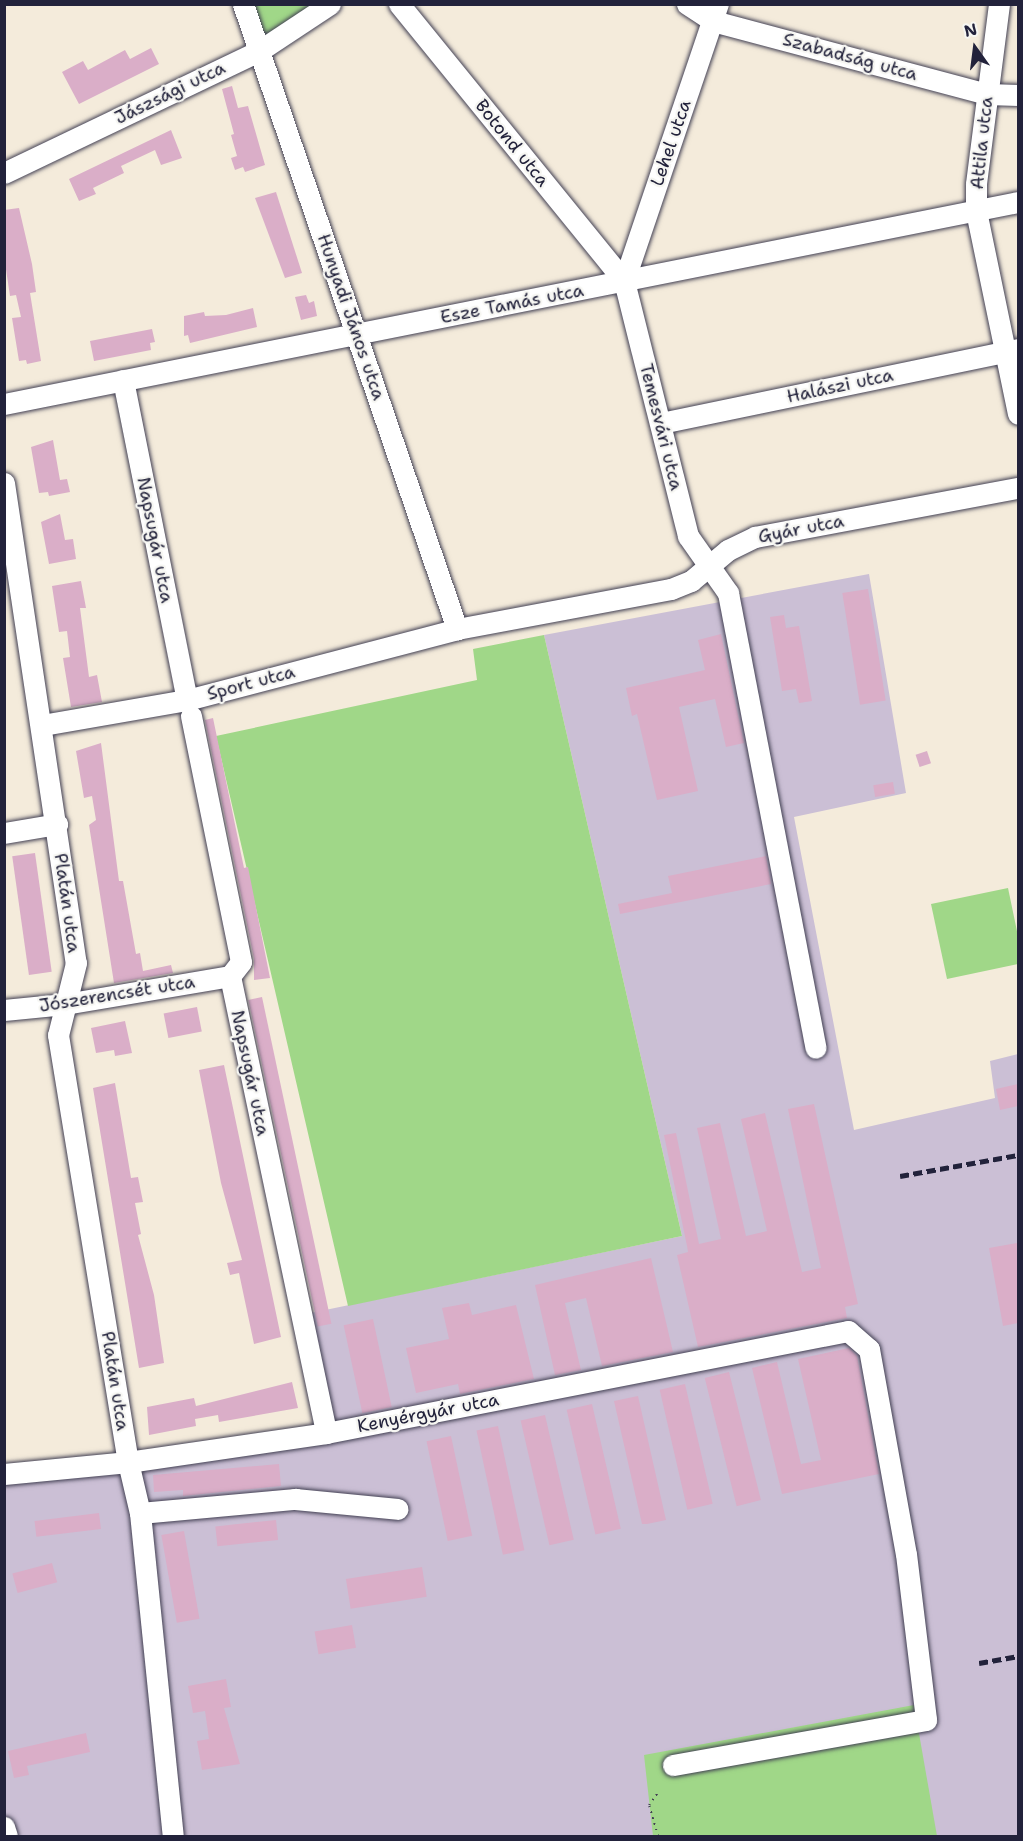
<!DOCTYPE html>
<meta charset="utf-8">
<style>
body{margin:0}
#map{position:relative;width:1023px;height:1841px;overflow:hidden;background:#f4ebdb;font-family:"Shantell Sans",sans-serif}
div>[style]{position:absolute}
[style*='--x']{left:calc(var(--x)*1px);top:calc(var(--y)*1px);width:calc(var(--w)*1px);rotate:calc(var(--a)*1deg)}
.industrial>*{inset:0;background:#cbbfd5}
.green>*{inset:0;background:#a0d788}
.building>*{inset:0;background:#daaec8;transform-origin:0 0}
.path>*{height:2px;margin-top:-1px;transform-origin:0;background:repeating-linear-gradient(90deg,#424053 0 1.5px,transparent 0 6px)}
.roads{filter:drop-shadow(0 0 2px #424053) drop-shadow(0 0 2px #424053)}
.minor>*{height:21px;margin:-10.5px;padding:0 10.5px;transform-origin:10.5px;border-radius:10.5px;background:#fff}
.rail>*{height:4.5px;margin-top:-2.25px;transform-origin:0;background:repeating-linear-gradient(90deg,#22223b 0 9px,transparent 0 13.5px)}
span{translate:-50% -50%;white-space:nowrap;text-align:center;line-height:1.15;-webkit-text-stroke:4.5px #f6f6f2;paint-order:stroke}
.street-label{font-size:18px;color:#22223b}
.frame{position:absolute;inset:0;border:6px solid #22223b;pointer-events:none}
.north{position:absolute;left:945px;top:18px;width:60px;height:60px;-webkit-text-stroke:4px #f6f6f2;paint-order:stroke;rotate:346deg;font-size:16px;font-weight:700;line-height:24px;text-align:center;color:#22223b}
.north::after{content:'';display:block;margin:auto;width:21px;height:27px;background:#22223b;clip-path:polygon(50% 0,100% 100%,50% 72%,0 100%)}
</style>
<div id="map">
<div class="industrial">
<i style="clip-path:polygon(869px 574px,906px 793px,794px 817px,854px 1130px,995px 1098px,990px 1061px,1018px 1054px,1018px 1836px,5px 1836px,5px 1474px,325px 1433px,301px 1315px,682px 1236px,544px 635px)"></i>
</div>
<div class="green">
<i style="clip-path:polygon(243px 4px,330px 5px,259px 51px)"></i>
<i style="clip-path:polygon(544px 635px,682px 1236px,348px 1306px,216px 736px,477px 680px,473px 649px)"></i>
<i style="clip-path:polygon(1008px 888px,1018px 936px,1018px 964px,947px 979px,931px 904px)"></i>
<i style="clip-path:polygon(914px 1705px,937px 1836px,653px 1836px,644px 1755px)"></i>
</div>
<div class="building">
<i style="clip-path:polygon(151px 48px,159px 64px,79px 104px,62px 72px,83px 61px,88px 70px,125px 50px,130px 59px)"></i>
<i style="clip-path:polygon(232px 86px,238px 108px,248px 106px,265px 165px,245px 172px,243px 167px,235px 170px,231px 158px,237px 156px,231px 135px,234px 134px,222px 89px)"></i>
<i style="clip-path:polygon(171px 130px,182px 158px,161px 165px,155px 150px,121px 166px,124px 173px,93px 188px,96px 194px,79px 201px,69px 179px)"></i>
<i style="clip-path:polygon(276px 192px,302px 273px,285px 278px,255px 198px)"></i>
<i style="clip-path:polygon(19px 208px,32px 264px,36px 292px,30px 293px,41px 361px,27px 364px,26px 360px,19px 361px,12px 318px,21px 317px,16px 295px,10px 296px,4px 256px,4px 210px)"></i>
<i style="clip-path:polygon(306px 295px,309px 303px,314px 301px,317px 316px,301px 320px,295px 297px)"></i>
<i style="clip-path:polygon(253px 308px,257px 327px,190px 343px,188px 335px,184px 336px,184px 316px,204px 312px,205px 316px,226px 315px)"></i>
<i style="clip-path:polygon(152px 329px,155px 342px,150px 343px,151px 350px,94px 361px,90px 341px)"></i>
<i style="clip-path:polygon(53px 440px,60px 480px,67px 479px,70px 492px,49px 496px,48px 492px,39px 493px,31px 447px)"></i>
<i style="clip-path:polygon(60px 514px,65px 540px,73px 539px,76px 559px,49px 564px,41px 522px)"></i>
<i style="clip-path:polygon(81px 581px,86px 608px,80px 608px,89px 677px,97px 675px,102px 702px,71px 707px,63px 658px,70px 657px,67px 631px,59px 632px,52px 586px)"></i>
<i style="left:868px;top:589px;width:113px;height:26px;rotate:81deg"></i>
<i style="clip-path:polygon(784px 615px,786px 628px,799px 626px,812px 701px,799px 703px,796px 689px,782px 691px,770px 617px)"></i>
<i style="clip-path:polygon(721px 634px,744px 743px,726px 747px,715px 699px,679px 707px,698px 791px,657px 800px,637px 714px,632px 716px,626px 688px,705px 670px,698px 640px)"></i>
<i style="clip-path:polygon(213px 718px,244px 868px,248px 867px,270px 978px,254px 980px,254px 959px,205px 720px)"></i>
<i style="clip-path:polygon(101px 743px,119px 881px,123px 881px,136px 954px,140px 953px,143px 971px,171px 965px,173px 973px,114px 983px,89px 825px,96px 820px,92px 796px,84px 798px,76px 751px)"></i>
<i style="left:927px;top:751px;width:13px;height:12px;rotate:72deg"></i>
<i style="left:893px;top:782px;width:12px;height:20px;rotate:81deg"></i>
<i style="left:35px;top:853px;width:120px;height:23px;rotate:82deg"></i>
<i style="clip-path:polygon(766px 856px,771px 884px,620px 914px,618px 904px,672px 893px,668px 876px)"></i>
<i style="left:262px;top:997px;width:334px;height:14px;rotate:78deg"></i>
<i style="left:197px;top:1007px;width:25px;height:34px;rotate:79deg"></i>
<i style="clip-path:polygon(125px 1021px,132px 1053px,115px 1056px,114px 1050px,96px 1053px,91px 1028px)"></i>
<i style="clip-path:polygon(224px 1065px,281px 1337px,254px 1344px,239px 1273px,230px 1275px,227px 1263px,242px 1260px,221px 1183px,199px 1070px)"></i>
<i style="clip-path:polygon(115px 1083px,131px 1178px,138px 1177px,143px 1202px,135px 1203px,141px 1234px,138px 1235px,154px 1295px,164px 1363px,139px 1368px,93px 1088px)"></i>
<i style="clip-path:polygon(1018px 1084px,1018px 1106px,1000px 1110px,996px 1089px)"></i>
<i style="clip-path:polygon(814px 1104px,858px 1304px,845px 1307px,847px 1318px,698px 1347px,677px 1255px,688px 1252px,687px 1246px,664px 1135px,676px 1133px,699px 1244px,721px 1239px,697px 1128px,720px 1123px,746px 1236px,767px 1231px,741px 1119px,765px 1113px,802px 1272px,821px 1268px,788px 1109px)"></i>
<i style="clip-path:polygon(1017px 1243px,1018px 1323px,1003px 1326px,989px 1248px)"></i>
<i style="clip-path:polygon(651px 1258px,673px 1352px,602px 1366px,586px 1298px,565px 1303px,581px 1370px,555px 1375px,535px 1285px)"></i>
<i style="clip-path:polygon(469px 1303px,472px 1315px,516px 1305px,534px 1379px,460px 1394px,458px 1384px,416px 1393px,406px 1348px,449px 1339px,442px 1308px)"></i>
<i style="left:373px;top:1319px;width:90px;height:30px;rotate:78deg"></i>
<i style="clip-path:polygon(849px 1348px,857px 1356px,879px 1474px,782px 1494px,752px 1368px,777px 1362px,801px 1464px,821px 1460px,798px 1359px)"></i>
<i style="left:729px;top:1372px;width:132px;height:25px;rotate:76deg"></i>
<i style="clip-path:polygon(292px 1382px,298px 1408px,219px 1422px,218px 1415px,195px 1419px,196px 1426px,149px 1435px,147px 1407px,194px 1398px,196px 1406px)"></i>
<i style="left:685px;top:1384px;width:123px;height:26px;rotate:77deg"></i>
<i style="clip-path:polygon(638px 1396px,666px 1520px,647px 1524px,642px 1524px,614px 1401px)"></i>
<i style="left:592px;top:1404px;width:128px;height:26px;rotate:77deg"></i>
<i style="left:545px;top:1415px;width:128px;height:25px;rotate:77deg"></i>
<i style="left:498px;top:1426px;width:127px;height:22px;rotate:78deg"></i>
<i style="left:451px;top:1436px;width:102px;height:25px;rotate:78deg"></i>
<i style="clip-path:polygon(279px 1464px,281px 1486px,183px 1496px,183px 1490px,154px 1492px,153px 1475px)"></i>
<i style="left:99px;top:1513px;width:16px;height:65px;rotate:83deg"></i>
<i style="left:276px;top:1520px;width:20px;height:61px;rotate:84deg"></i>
<i style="left:184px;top:1531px;width:89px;height:23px;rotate:80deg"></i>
<i style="left:52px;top:1563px;width:20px;height:41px;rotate:75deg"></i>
<i style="left:422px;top:1567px;width:30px;height:77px;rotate:81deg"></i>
<i style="left:352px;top:1625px;width:23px;height:38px;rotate:80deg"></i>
<i style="clip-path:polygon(226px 1679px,231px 1707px,224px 1708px,240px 1764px,202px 1770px,197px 1741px,209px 1739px,205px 1711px,193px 1713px,188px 1686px)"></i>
<i style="clip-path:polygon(86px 1733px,90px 1752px,27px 1766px,29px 1775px,14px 1778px,8px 1751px)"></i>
</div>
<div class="path">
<i style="--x:658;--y:1836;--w:32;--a:-106"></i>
<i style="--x:649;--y:1805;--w:17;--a:-54"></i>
</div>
<div class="roads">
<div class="minor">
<i style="--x:243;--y:4;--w:661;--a:71.1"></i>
<i style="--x:399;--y:4;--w:357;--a:50.9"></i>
<i style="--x:624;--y:281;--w:263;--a:75.9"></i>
<i style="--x:688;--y:536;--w:70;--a:54.9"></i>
<i style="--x:728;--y:593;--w:463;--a:79.1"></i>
<i style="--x:687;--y:4;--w:31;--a:33"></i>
<i style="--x:713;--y:21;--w:284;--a:14.9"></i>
<i style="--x:987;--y:94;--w:31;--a:2"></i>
<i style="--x:999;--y:4;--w:181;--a:97.3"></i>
<i style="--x:976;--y:184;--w:27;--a:90"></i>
<i style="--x:976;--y:211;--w:207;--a:78.3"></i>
<i style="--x:4;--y:173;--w:283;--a:-25.6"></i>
<i style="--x:259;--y:51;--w:85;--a:-33.5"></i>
<i style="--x:624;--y:281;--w:293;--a:-71.3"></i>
<i style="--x:123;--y:380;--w:326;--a:78.7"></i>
<i style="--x:4;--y:404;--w:1034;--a:-11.27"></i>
<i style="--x:661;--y:423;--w:365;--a:-11.7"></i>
<i style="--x:4;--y:483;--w:485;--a:81.5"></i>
<i style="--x:76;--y:963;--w:74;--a:104"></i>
<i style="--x:58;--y:1035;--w:433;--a:80.7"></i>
<i style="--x:128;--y:1462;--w:52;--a:76.8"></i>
<i style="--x:140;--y:1513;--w:325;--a:84.2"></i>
<i style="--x:191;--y:716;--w:251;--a:78.5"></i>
<i style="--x:241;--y:962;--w:18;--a:128"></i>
<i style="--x:230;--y:976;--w:467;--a:78.1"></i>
<i style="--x:42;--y:725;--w:147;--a:-9.8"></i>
<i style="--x:187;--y:700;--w:279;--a:-14.7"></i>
<i style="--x:457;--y:629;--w:218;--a:-10.6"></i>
<i style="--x:671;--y:589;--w:22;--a:-22"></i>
<i style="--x:691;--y:581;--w:48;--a:-40"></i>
<i style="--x:728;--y:550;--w:30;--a:-26"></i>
<i style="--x:755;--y:537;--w:268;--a:-10.6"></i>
<i style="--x:4;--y:833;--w:54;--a:-9.6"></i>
<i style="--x:4;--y:1010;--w:61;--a:-5.6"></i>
<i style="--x:65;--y:1004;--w:167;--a:-9.6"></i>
<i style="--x:4;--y:1474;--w:125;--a:-5.5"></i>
<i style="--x:128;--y:1462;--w:200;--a:-8.3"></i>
<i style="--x:326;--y:1433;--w:532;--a:-11.06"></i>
<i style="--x:848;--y:1331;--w:28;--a:41"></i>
<i style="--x:869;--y:1349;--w:208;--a:79.8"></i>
<i style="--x:906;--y:1554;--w:167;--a:83.1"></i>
<i style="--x:926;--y:1720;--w:257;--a:169.9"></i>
<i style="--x:140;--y:1513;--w:156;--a:-5.2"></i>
<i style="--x:295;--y:1499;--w:103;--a:5.5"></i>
<i style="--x:4;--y:1827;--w:9;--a:72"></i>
</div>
</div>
<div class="rail">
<i style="--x:900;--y:1176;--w:120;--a:-10.1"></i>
<i style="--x:979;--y:1663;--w:40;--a:-10"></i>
</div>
<div class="street-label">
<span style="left:850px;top:57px;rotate:15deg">Szabadság utca</span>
<span style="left:170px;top:93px;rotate:-26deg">Jászsági utca</span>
<span style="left:512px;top:143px;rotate:51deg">Botond utca</span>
<span style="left:671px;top:143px;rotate:-71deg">Lehel utca</span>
<span style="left:982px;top:143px;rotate:-84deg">Attila utca</span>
<span style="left:512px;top:304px;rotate:-11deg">Esze Tamás utca</span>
<span style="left:351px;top:317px;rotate:71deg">Hunyadi János utca</span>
<span style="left:840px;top:386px;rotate:-12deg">Halászi utca</span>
<span style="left:661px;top:427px;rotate:76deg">Temesvári utca</span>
<span style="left:801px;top:529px;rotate:-11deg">Gyár utca</span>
<span style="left:155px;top:540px;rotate:79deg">Napsugár utca</span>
<span style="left:251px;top:683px;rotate:-15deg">Sport utca</span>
<span style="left:67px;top:903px;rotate:82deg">Platán utca</span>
<span style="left:117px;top:994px;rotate:-9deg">Jószerencsét utca</span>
<span style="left:250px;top:1073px;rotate:78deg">Napsugár utca</span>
<span style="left:115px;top:1381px;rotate:81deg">Platán utca</span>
<span style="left:428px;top:1413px;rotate:-11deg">Kenyérgyár utca</span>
</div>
<div class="frame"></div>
<div class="north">N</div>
</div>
